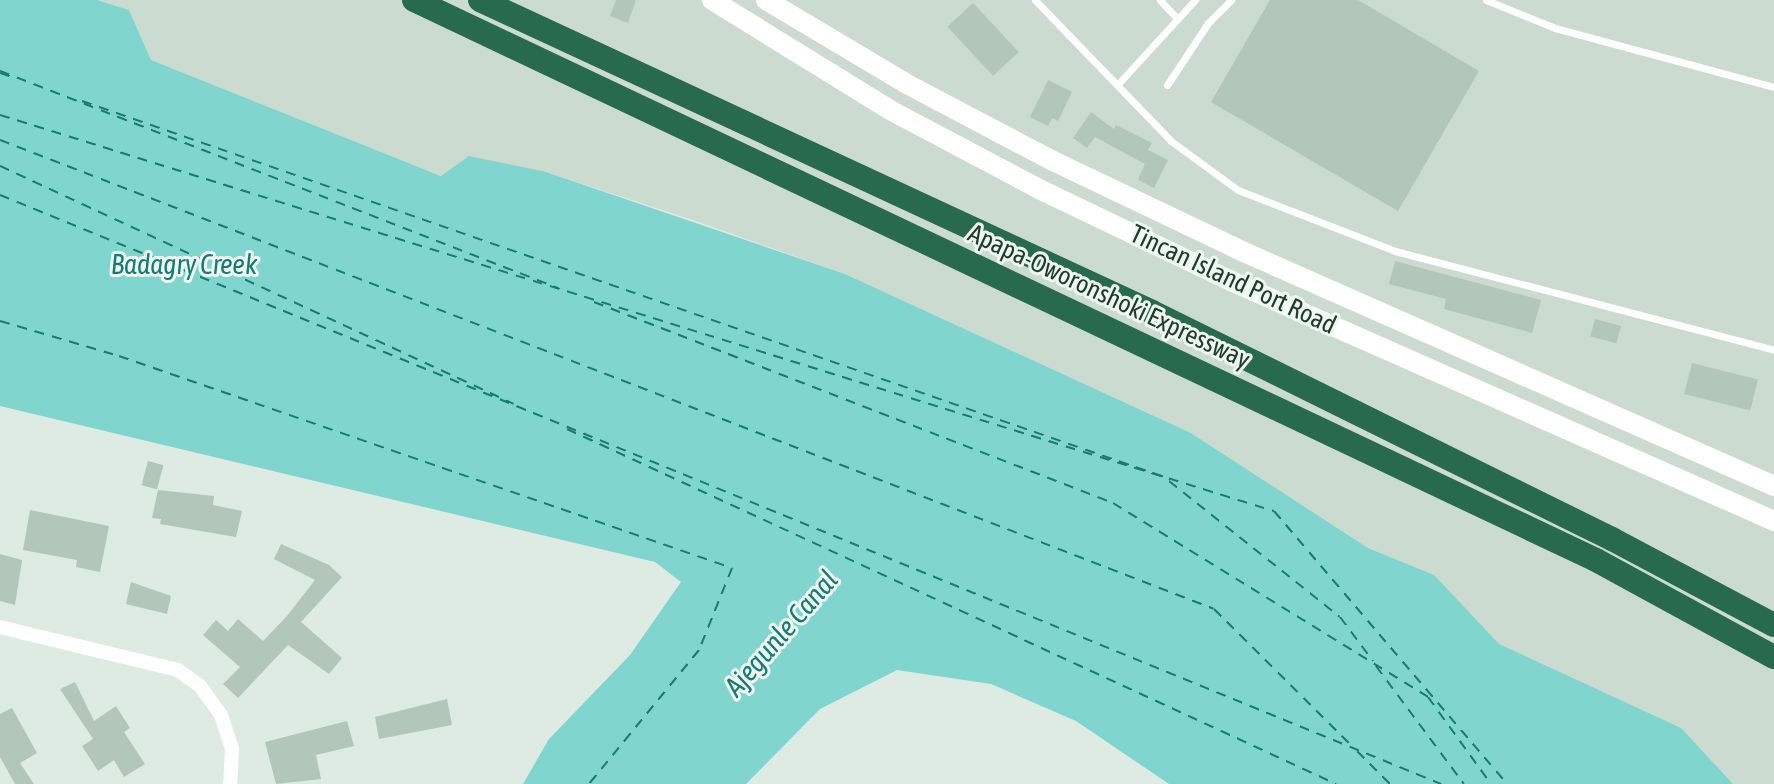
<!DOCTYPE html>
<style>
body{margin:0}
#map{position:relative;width:1774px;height:784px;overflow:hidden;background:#ddebe2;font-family:"Asap Condensed",sans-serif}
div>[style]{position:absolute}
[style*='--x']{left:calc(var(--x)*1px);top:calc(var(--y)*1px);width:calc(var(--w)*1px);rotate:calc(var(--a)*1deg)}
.built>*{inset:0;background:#ccdbd0}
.water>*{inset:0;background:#80d5cf}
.ferry>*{height:2px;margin-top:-1px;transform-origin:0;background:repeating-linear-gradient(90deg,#147b75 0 10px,transparent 0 18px)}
.building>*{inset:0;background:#b3c6ba;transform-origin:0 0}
.lane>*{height:7px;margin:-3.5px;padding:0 3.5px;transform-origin:3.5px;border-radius:3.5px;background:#fff}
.street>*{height:14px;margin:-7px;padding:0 7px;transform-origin:7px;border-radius:7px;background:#fff}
.secondary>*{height:20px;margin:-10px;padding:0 10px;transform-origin:10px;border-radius:10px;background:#fff}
.highway>*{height:24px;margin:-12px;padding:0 12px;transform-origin:12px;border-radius:12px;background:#286a4d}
span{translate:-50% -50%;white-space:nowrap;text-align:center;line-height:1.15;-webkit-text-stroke:6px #eef7f0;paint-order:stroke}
.street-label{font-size:26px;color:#1e3b2d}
.water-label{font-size:28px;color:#147b75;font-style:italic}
</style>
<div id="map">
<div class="built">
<i style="clip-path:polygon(97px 0,1774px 0,1774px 784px,1677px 784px,1446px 627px,1421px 570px,1368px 548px,1191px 433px,845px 274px,696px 221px,546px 172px,442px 176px,341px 137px,151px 60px,129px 10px)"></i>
</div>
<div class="water">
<i style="clip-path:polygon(0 0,97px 0,129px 10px,151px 60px,441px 176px,469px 156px,546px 172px,845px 274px,1191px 433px,1368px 548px,1434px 575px,1499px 644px,1681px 728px,1733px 784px,1169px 784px,1076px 721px,991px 684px,897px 670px,820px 709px,746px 784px,523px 784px,549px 739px,630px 655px,681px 582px,655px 562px,0 406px)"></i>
</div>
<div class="ferry">
<i style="--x:0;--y:71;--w:599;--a:21.25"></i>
<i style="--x:0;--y:73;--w:16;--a:18"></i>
<i style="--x:82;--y:101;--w:1145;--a:19.16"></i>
<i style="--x:0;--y:115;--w:1334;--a:17.27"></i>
<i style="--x:1274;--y:511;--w:359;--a:49.5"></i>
<i style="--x:0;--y:140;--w:1301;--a:21.12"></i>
<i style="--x:1214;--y:609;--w:194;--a:44.8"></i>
<i style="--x:0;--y:166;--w:566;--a:24.85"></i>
<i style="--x:0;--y:195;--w:1557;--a:22.23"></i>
<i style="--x:594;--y:302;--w:557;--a:21.17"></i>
<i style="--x:1113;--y:503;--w:370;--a:31.6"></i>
<i style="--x:1428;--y:697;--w:107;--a:54.1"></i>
<i style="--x:0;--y:321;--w:124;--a:16.4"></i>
<i style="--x:119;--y:356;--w:649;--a:19.08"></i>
<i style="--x:732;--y:568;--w:88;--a:111.9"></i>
<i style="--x:699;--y:650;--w:173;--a:129.4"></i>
<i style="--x:567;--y:429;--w:847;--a:24.78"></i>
<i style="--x:1169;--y:481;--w:218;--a:38.5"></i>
<i style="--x:1340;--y:617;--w:55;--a:53.1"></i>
<i style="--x:1376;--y:666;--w:147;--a:53.3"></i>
<i style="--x:1357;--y:751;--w:47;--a:45"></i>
</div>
<div class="building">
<i style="clip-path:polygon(616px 0,636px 0,628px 23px,610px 16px)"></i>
<i style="clip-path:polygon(1270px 0,1358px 0,1479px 71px,1398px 211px,1211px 102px)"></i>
<i style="left:973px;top:3px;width:67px;height:35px;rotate:47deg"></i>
<i style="clip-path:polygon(1048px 80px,1072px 92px,1058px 121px,1052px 118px,1048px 126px,1030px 117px)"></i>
<i style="clip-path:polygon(1091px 112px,1114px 129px,1116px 125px,1152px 143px,1148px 150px,1168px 160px,1154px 188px,1138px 180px,1145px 164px,1095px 137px,1087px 148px,1073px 138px)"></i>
<i style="clip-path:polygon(1395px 261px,1541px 300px,1532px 333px,1444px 309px,1446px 299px,1389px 284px)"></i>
<i style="left:1595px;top:319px;width:27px;height:18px;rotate:15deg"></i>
<i style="left:1692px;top:363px;width:68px;height:32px;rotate:14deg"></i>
<i style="left:148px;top:461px;width:16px;height:25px;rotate:15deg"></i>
<i style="clip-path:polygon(158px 490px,214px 496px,213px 505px,242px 511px,236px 537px,160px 524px,161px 519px,152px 518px)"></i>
<i style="clip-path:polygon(30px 510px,109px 526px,100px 572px,76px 567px,77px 560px,23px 550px)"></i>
<i style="clip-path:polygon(281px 544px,329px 565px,342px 577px,301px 622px,342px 658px,329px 674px,288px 645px,238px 698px,223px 684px,240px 667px,203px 635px,216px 620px,228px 631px,238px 619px,263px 641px,287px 616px,315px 580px,274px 559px)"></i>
<i style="clip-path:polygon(0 554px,22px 560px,15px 605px,0 601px)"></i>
<i style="clip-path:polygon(131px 582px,171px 596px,167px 614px,126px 604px)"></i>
<i style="clip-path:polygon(75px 682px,94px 721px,116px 706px,130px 728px,124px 732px,145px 764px,124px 777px,114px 760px,98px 771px,82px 746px,93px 739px,60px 689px)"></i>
<i style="clip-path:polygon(447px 699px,452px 725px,379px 739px,375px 717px)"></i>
<i style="clip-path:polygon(12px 708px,37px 753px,20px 763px,34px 784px,15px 784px,0 757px,0 714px)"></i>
<i style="clip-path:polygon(347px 721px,354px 746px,316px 755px,321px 779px,276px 784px,265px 742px)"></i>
</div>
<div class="lane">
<i style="--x:1035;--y:0;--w:196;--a:46"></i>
<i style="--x:1171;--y:141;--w:83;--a:36.2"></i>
<i style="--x:1238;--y:190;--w:168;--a:21.2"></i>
<i style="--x:1395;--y:251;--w:392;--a:14.6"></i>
<i style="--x:1160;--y:0;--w:23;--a:47"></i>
<i style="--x:1486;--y:0;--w:74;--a:22.1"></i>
<i style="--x:1555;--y:28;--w:227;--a:15.1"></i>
<i style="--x:1118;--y:84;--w:114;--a:-47.5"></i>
<i style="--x:1167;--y:85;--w:74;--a:-56.5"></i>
<i style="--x:1208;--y:23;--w:33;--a:-45"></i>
</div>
<div class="street">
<i style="--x:0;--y:627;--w:183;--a:13.6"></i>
<i style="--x:178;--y:670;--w:27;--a:36"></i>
<i style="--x:200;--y:686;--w:36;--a:54"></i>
<i style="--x:221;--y:715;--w:36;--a:72"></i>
<i style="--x:232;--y:749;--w:35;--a:93"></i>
</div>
<div class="secondary">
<i style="--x:712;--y:0;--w:209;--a:31.7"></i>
<i style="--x:890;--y:110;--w:169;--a:27.9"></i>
<i style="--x:1039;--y:189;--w:213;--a:25.6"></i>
<i style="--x:1231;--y:281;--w:594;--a:23.84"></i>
<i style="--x:766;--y:0;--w:162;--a:30.8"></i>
<i style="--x:905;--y:83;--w:165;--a:27.8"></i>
<i style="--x:1051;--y:160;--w:214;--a:25.5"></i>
<i style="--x:1244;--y:252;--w:579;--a:23.82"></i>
</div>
<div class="highway">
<i style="--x:414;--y:0;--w:1308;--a:25.35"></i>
<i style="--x:1596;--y:560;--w:203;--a:28.6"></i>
<i style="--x:480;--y:0;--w:741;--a:24.9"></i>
<i style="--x:1152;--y:312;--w:513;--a:26.27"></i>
<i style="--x:1612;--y:539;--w:183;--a:28"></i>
</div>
<div class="street-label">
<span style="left:1233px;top:280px;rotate:25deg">Tincan Island Port Road</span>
<span style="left:1109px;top:297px;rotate:25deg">Apapa-Oworonshoki Expressway</span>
</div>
<div class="water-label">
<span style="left:184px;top:264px">Badagry Creek</span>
<span style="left:781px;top:633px;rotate:-49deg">Ajegunle Canal</span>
</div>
</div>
